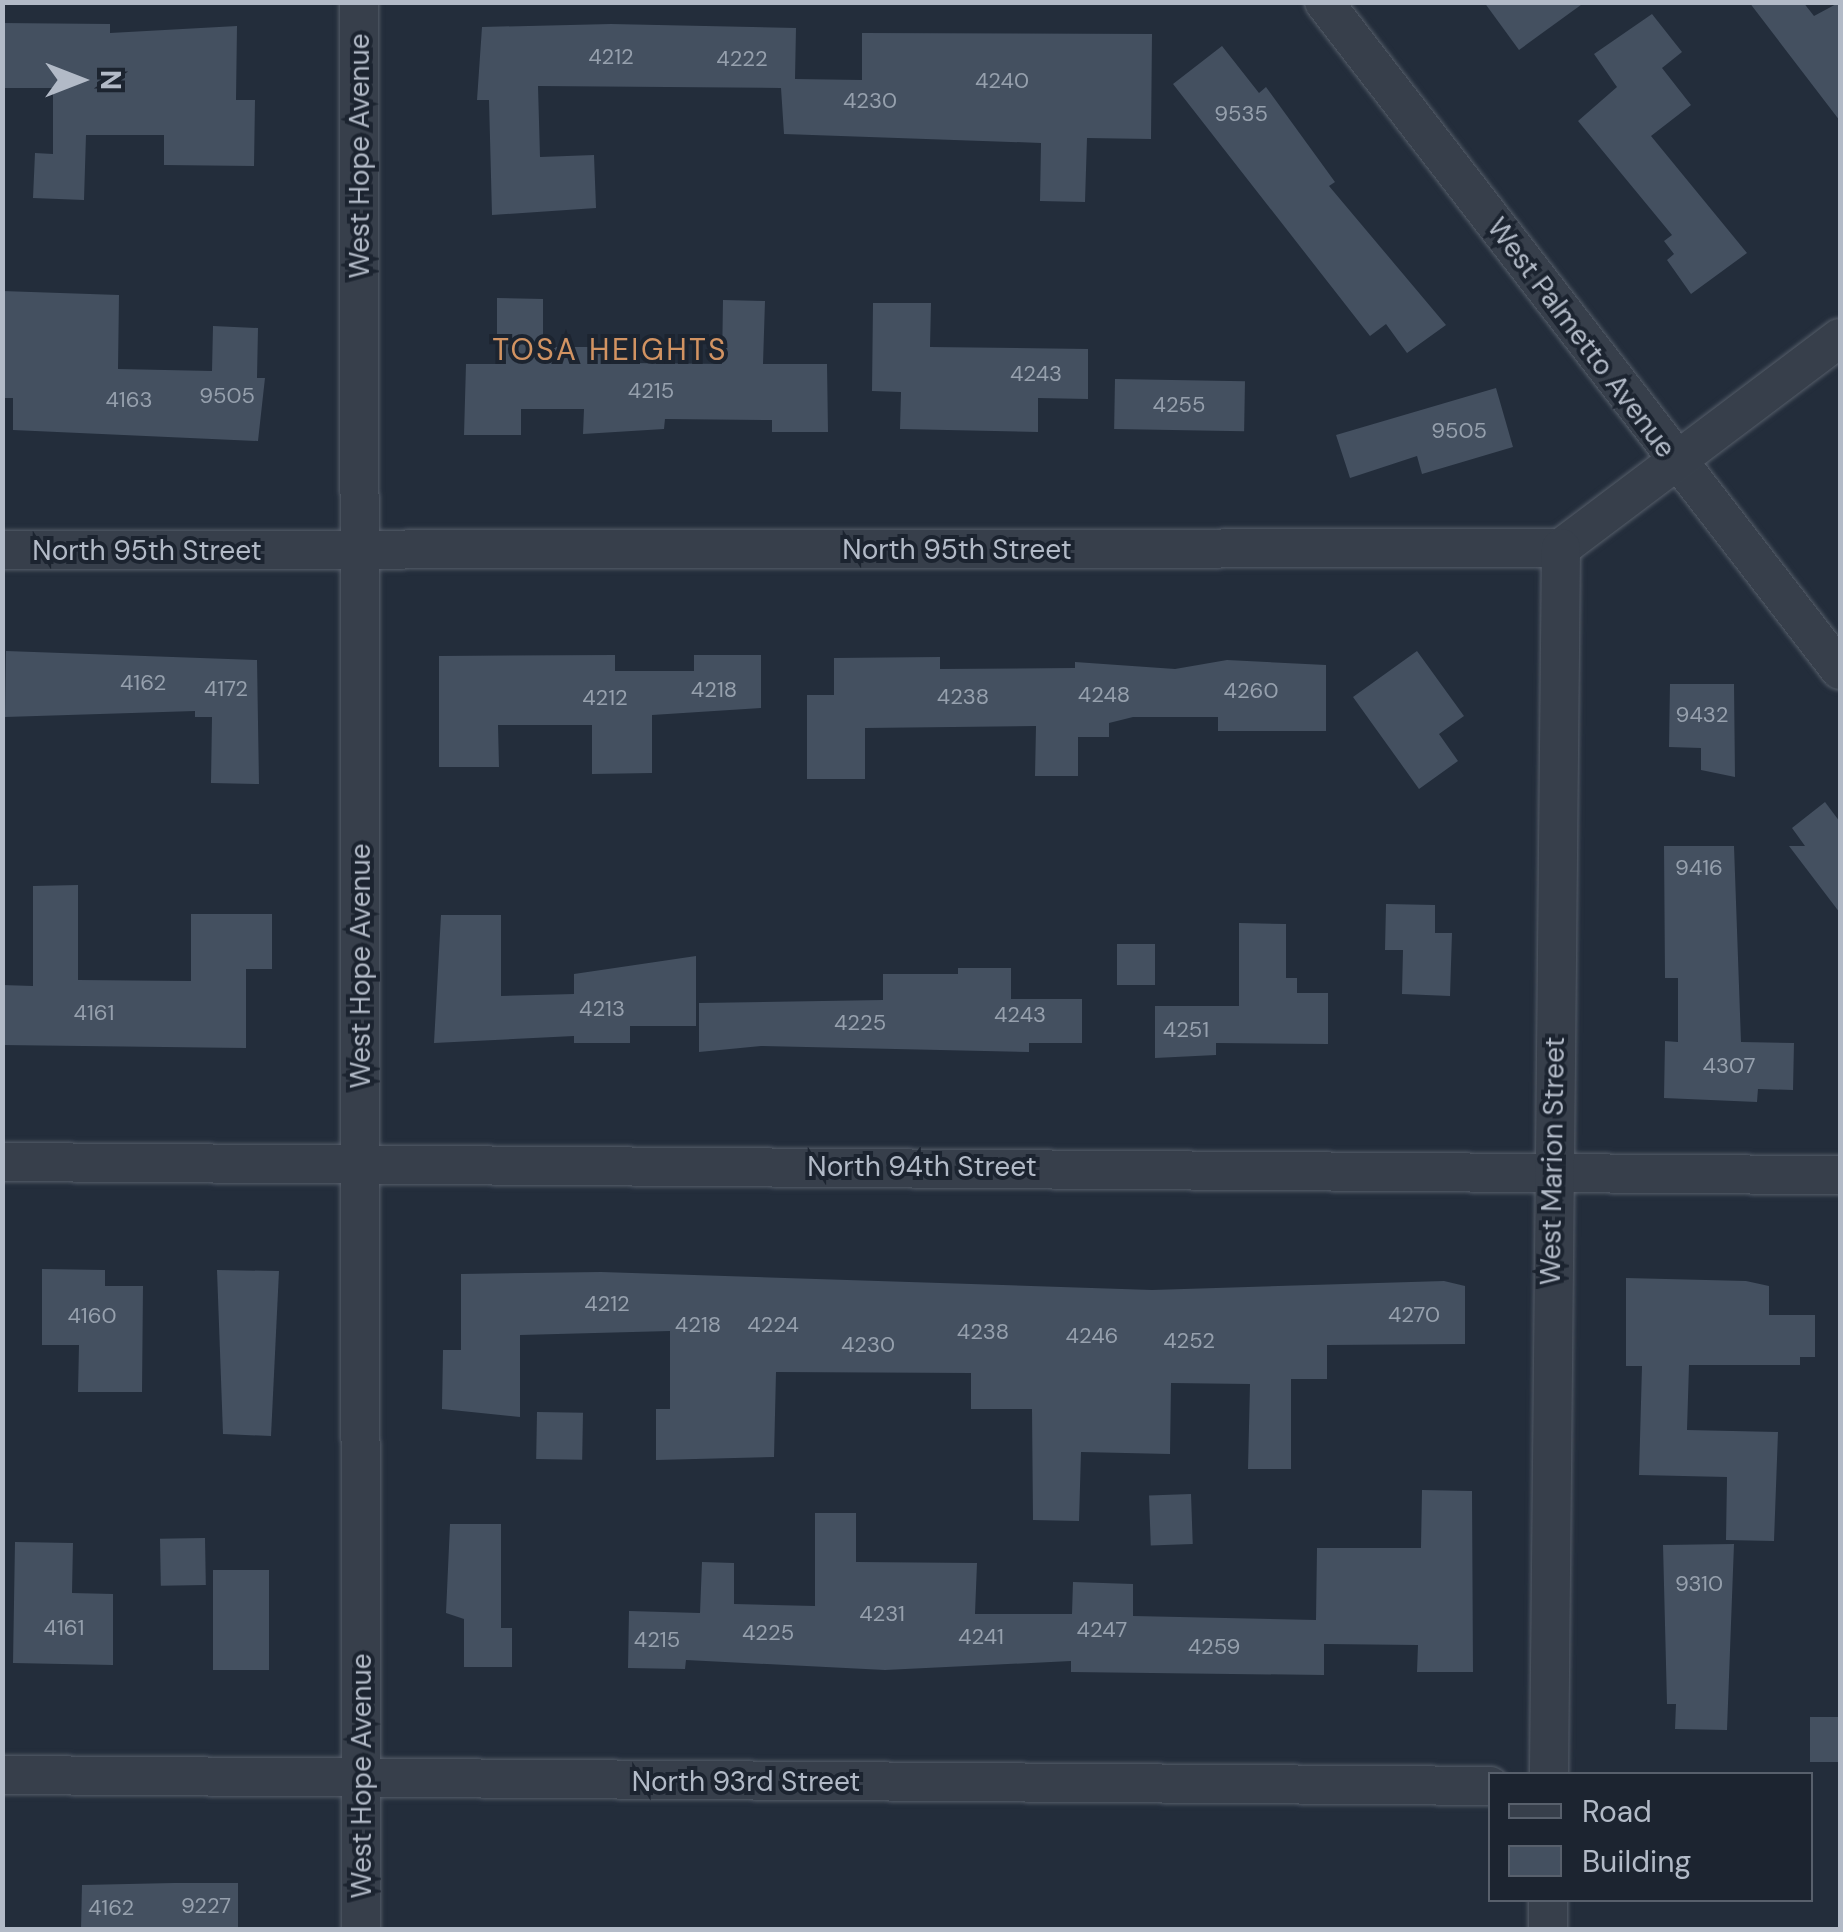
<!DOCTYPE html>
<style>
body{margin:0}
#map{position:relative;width:1843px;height:1932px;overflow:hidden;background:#232d3b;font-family:"DM Sans",sans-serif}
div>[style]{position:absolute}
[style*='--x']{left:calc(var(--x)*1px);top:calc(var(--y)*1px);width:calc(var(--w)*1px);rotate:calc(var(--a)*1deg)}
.building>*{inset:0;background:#445060;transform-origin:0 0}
.roads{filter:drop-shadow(0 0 2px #555d69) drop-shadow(0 0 2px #555d69)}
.minor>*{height:38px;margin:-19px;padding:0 19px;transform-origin:19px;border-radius:19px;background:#373f4b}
span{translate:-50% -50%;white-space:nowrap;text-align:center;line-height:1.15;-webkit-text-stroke:8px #1c2430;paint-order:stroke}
.number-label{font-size:22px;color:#96a0ad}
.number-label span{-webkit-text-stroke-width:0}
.street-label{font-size:28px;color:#b2bac7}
.neighbourhood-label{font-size:30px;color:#d29362;letter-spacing:2.5px}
.frame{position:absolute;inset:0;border:5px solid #b2bac7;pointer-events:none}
.legend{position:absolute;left:1488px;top:1772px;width:325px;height:130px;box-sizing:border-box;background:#1c2430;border:2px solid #58606c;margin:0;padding:12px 18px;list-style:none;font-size:30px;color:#b2bac7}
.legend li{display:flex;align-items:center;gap:20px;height:50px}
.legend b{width:50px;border:2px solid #58606c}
.north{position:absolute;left:30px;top:30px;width:100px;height:100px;-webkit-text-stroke:8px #1c2430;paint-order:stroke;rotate:90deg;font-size:28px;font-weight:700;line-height:40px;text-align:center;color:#b2bac7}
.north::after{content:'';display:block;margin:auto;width:35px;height:45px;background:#b2bac7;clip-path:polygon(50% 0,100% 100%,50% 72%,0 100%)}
</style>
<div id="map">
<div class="building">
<i style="clip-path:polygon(1484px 2px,1585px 2px,1519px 50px)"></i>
<i style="clip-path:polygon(1749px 2px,1803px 2px,1814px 16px,1840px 2px,1840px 121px)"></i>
<i style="clip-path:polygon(1652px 14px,1682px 52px,1662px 68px,1691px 105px,1651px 136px,1747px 253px,1691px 294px,1667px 260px,1674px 254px,1664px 241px,1672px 235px,1578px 121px,1617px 87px,1594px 54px)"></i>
<i style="clip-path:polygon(2px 23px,110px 24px,110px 33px,237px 26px,236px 100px,255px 100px,254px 166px,164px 165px,164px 135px,86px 135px,84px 200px,33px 198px,35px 153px,53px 154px,53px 88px,2px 88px)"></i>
<i style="clip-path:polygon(611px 24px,796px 28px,795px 79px,862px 80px,862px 33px,1152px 34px,1151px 139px,1087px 138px,1085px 202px,1040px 201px,1041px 143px,784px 134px,781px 88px,538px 86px,540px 157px,594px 155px,596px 208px,492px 215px,489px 100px,477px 100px,482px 27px)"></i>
<i style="clip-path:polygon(1222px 46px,1259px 93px,1266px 87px,1335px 182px,1329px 186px,1446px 325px,1407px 353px,1386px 324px,1370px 336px,1173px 84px)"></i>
<i style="clip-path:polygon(2px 291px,119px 295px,118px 369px,212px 371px,213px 326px,258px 328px,257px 378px,265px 378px,258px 441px,13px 430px,13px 398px,2px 398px)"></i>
<i style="clip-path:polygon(497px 298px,543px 299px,543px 347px,625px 347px,625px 363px,722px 364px,723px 300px,765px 301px,763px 364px,827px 364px,828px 432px,772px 432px,772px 420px,665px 419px,664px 429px,583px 434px,584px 409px,521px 409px,521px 435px,464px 435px,466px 364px,497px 364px)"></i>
<i style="clip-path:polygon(873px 303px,931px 303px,930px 347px,1088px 349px,1088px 399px,1038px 398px,1038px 432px,900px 429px,901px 392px,872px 391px)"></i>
<i style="left:1115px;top:379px;width:130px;height:50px;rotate:1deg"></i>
<i style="clip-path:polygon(1496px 388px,1513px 447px,1422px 474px,1417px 456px,1350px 478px,1336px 435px)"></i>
<i style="clip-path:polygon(6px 651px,257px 660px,259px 784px,211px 783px,212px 717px,195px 717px,195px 711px,5px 717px)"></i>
<i style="clip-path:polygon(1417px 651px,1464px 716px,1439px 734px,1458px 761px,1419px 789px,1353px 697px)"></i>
<i style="clip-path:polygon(615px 655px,615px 671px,694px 671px,694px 655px,761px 655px,761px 708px,652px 715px,652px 773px,592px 774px,592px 725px,498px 725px,499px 767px,439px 767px,439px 656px)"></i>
<i style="clip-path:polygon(940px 657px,940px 669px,1075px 668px,1075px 662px,1175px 669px,1227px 660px,1326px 665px,1326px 731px,1218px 731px,1218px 717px,1133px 717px,1109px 723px,1109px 737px,1078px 737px,1078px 776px,1035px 776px,1036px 726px,865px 728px,865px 779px,807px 779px,807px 695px,834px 695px,834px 658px)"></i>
<i style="clip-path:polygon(1670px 684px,1734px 684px,1735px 777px,1701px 770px,1701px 748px,1669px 747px)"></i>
<i style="clip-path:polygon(1825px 802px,1840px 822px,1840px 913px,1789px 846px,1805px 846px,1792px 828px)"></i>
<i style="clip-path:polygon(1664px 846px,1734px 846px,1741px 1042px,1794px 1043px,1793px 1090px,1758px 1089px,1757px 1102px,1664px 1098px,1665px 1041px,1678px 1042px,1678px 978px,1665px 978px)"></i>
<i style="clip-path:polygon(78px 885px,78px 980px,191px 981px,191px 914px,272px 914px,272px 969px,246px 969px,246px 1048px,2px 1045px,2px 985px,33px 986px,33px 886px)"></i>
<i style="clip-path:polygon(1386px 904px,1435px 905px,1435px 933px,1452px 933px,1450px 996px,1402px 994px,1403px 950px,1385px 950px)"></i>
<i style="clip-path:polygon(441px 915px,501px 915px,501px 996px,574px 994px,574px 974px,696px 956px,696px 1026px,630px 1026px,630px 1043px,574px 1043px,574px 1036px,434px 1043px)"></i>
<i style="clip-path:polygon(1239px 923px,1286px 924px,1286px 978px,1297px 978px,1297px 993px,1328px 993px,1328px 1044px,1216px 1043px,1216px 1055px,1155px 1058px,1155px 1006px,1239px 1006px)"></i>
<i style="left:1117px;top:944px;width:38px;height:41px"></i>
<i style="clip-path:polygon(958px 968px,1011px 968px,1011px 999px,1082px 999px,1082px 1043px,1029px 1043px,1029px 1052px,761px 1046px,699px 1052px,699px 1003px,883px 1000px,883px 974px,958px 974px)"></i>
<i style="clip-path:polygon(42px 1269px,105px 1270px,105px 1286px,143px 1286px,142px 1392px,78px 1392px,79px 1345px,42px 1345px)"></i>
<i style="clip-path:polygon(217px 1270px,279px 1271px,271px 1436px,223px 1434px)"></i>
<i style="clip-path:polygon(601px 1272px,1152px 1290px,1444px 1281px,1465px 1286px,1465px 1344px,1327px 1345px,1327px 1379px,1291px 1379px,1291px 1469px,1248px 1469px,1250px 1384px,1171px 1383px,1170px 1454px,1081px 1452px,1079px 1521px,1033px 1520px,1032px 1409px,971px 1409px,971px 1373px,776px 1372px,774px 1457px,656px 1460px,656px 1409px,670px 1409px,670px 1331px,520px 1335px,520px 1417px,442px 1409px,443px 1350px,461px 1350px,461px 1274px)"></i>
<i style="clip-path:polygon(1626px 1278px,1746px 1281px,1769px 1286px,1769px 1315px,1815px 1315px,1815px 1357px,1800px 1357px,1800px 1365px,1689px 1365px,1687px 1430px,1778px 1432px,1774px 1541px,1726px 1540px,1727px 1477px,1639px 1475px,1642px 1366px,1626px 1366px)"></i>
<i style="left:537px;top:1412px;width:46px;height:47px;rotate:1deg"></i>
<i style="clip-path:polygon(1422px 1490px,1472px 1491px,1473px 1672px,1417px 1672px,1418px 1645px,1324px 1644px,1324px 1675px,1071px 1672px,1071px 1661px,885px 1670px,686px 1660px,685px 1669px,628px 1668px,629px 1611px,700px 1613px,702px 1562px,734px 1563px,734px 1604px,815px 1606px,815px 1513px,856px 1513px,856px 1562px,977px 1563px,975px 1614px,1072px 1614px,1073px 1582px,1133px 1584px,1133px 1616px,1316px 1620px,1317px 1548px,1421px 1548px)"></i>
<i style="left:1191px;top:1494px;width:50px;height:42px;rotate:88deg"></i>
<i style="clip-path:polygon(450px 1524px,501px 1524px,501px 1628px,512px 1628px,512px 1667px,464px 1667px,464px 1619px,446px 1613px)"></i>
<i style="left:205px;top:1538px;width:47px;height:45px;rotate:89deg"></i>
<i style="clip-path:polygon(15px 1542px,73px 1543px,72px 1593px,113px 1594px,113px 1665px,13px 1663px)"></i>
<i style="clip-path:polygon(1734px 1544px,1727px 1730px,1675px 1729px,1676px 1704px,1667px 1704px,1663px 1545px)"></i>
<i style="left:213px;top:1570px;width:56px;height:100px"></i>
<i style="left:1810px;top:1717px;width:30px;height:45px"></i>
<i style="clip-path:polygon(174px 1883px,238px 1883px,238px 1930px,81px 1930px,82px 1885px)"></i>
</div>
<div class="roads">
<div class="minor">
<i style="--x:359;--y:2;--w:1928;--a:89.94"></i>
<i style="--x:1324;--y:2;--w:844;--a:52.32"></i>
<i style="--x:2;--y:550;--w:1559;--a:-0.07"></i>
<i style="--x:1561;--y:548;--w:349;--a:-37"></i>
<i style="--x:2;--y:1162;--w:1838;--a:0.41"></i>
<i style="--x:1549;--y:1774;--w:1226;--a:-89.44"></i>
<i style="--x:2;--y:1775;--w:1488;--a:0.42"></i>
<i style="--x:1548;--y:1900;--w:30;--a:90"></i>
</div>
</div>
<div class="number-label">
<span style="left:611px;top:57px">4212</span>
<span style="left:742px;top:59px">4222</span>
<span style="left:1002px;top:81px">4240</span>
<span style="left:870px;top:101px">4230</span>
<span style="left:1241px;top:114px">9535</span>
<span style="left:1036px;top:374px">4243</span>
<span style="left:651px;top:391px">4215</span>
<span style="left:227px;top:396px">9505</span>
<span style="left:129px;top:400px">4163</span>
<span style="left:1179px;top:405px">4255</span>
<span style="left:1459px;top:431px">9505</span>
<span style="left:143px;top:683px">4162</span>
<span style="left:226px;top:689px">4172</span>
<span style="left:714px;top:690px">4218</span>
<span style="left:1251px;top:691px">4260</span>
<span style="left:1104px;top:695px">4248</span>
<span style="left:963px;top:697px">4238</span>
<span style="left:605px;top:698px">4212</span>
<span style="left:1702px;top:715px">9432</span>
<span style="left:1699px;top:868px">9416</span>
<span style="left:602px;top:1009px">4213</span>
<span style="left:94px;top:1013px">4161</span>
<span style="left:1020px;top:1015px">4243</span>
<span style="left:860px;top:1023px">4225</span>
<span style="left:1186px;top:1030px">4251</span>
<span style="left:1729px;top:1066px">4307</span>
<span style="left:607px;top:1304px">4212</span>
<span style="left:1414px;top:1315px">4270</span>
<span style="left:92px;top:1316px">4160</span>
<span style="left:698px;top:1325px">4218</span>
<span style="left:773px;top:1325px">4224</span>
<span style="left:983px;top:1332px">4238</span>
<span style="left:1092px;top:1336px">4246</span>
<span style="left:1189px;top:1341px">4252</span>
<span style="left:868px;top:1345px">4230</span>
<span style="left:1699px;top:1584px">9310</span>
<span style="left:882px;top:1614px">4231</span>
<span style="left:64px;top:1628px">4161</span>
<span style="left:1102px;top:1630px">4247</span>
<span style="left:768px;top:1633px">4225</span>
<span style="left:981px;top:1637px">4241</span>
<span style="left:657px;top:1640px">4215</span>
<span style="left:1214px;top:1647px">4259</span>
<span style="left:206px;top:1906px">9227</span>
<span style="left:111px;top:1908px">4162</span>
</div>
<div class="street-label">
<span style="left:360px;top:156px;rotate:-90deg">West Hope Avenue</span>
<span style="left:1581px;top:338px;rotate:53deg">West Palmetto Avenue</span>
<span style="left:957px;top:550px">North 95th Street</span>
<span style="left:147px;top:551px">North 95th Street</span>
<span style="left:361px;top:966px;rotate:-90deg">West Hope Avenue</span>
<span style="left:1553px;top:1161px;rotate:-89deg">West Marion Street</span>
<span style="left:922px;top:1167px">North 94th Street</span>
<span style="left:362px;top:1776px;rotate:-90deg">West Hope Avenue</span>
<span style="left:746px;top:1782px">North 93rd Street</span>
</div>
<div class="neighbourhood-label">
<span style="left:610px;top:350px">TOSA HEIGHTS</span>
</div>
<div class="frame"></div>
<ul class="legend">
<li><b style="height:12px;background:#373f4b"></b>Road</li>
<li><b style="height:28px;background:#445060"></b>Building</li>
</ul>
<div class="north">N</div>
</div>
